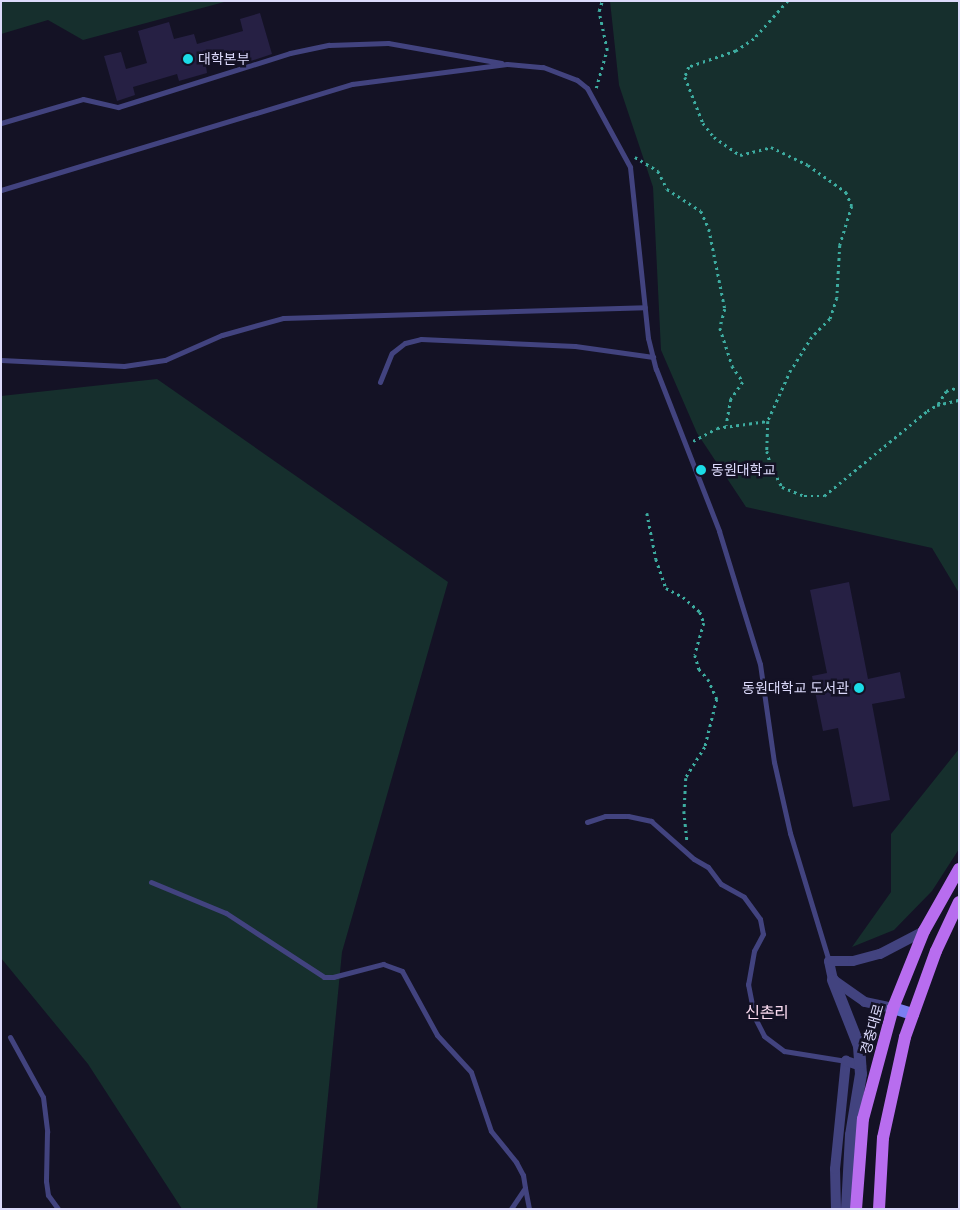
<!DOCTYPE html>
<meta charset="utf-8">
<style>
body{margin:0}
#map{position:relative;width:960px;height:1210px;overflow:hidden;background:#141225;font-family:Helvetica,"Noto Sans KR",sans-serif}
div>[style]{position:absolute}
[style*='--x']{left:calc(var(--x)*1px);top:calc(var(--y)*1px);width:calc(var(--w)*1px);rotate:calc(var(--a)*1deg)}
.green>*{inset:0;background:#162f2d}
.building>*{inset:0;background:#262044}
.path>*{height:2.5px;margin-top:-1.25px;transform-origin:0;background:repeating-linear-gradient(90deg,#3daca0 0 2.5px,transparent 0 6.5px)}
.service>*{height:5px;margin:-2.5px;padding:0 2.5px;transform-origin:2.5px;border-radius:2.5px;background:#42437f}
.minor>*{height:10px;margin:-5px;padding:0 5px;transform-origin:5px;border-radius:5px;background:#42437f}
.tertiary>*{height:12px;margin:-6px;padding:0 6px;transform-origin:6px;border-radius:6px;background:#42437f}
.secondary>*{height:12px;margin:-6px;padding:0 6px;transform-origin:6px;border-radius:6px;background:#7b7ef1}
.primary>*{height:12px;margin:-6px;padding:0 6px;transform-origin:6px;border-radius:6px;background:#b86def}
.dots>*{width:14px;height:14px;translate:-50% -50%;box-sizing:border-box;border:2px solid #141225;border-radius:50%}
span{translate:-50% -50%;white-space:nowrap;text-align:center;line-height:1.15;-webkit-text-stroke:5px #141225;paint-order:stroke}
.poi-label{font-size:14px;color:#dcdafb}
.left{translate:0 -50%;text-align:left}
.right{translate:-100% -50%;text-align:right}
.street-label{font-size:14px;color:#dcdafb}
.quarter-label{font-size:16px;color:#fbdcf1}
.frame{position:absolute;inset:0;border:2px solid #dcdafb;pointer-events:none}
</style>
<div id="map">
<div class="green">
<i style="clip-path:polygon(1px 1px,228px 1px,83px 40px,48px 20px,1px 34px)"></i>
<i style="clip-path:polygon(610px 1px,959px 1px,959px 593px,932px 548px,746px 507px,697px 433px,661px 350px,653px 187px,619px 85px)"></i>
<i style="clip-path:polygon(157px 379px,448px 582px,342px 952px,317px 1209px,182px 1209px,88px 1064px,1px 958px,1px 396px)"></i>
<i style="clip-path:polygon(959px 749px,959px 849px,932px 891px,894px 930px,852px 947px,891px 892px,891px 834px)"></i>
</div>
<div class="building">
<i style="clip-path:polygon(260px 13px,272px 54px,248px 62px,246px 55px,206px 66px,207px 73px,179px 81px,177px 74px,133px 87px,135px 95px,117px 101px,104px 56px,121px 52px,126px 69px,147px 63px,138px 31px,169px 22px,174px 39px,194px 34px,197px 44px,243px 31px,240px 19px)"></i>
<i style="clip-path:polygon(849px 582px,868px 679px,900px 672px,905px 698px,872px 704px,890px 800px,853px 807px,838px 728px,823px 731px,812px 676px,827px 673px,810px 590px)"></i>
</div>
<div class="path">
<i style="--x:788;--y:1;--w:51;--a:131.8"></i>
<i style="--x:754;--y:39;--w:22;--a:146"></i>
<i style="--x:736;--y:51;--w:50;--a:161.2"></i>
<i style="--x:689;--y:67;--w:11;--a:112"></i>
<i style="--x:685;--y:77;--w:49;--a:68.6"></i>
<i style="--x:703;--y:123;--w:18;--a:52"></i>
<i style="--x:714;--y:137;--w:32;--a:35"></i>
<i style="--x:740;--y:155;--w:32;--a:-14"></i>
<i style="--x:771;--y:147;--w:41;--a:25.9"></i>
<i style="--x:808;--y:165;--w:47;--a:35.4"></i>
<i style="--x:846;--y:192;--w:15;--a:67"></i>
<i style="--x:852;--y:206;--w:41;--a:107.1"></i>
<i style="--x:840;--y:245;--w:53;--a:93.2"></i>
<i style="--x:837;--y:298;--w:22;--a:108"></i>
<i style="--x:830;--y:319;--w:25;--a:135"></i>
<i style="--x:812;--y:337;--w:39;--a:122"></i>
<i style="--x:791;--y:370;--w:56;--a:114.3"></i>
<i style="--x:768;--y:421;--w:30;--a:92"></i>
<i style="--x:767;--y:451;--w:16;--a:75"></i>
<i style="--x:771;--y:466;--w:24;--a:62"></i>
<i style="--x:782;--y:487;--w:24;--a:22"></i>
<i style="--x:804;--y:496;--w:20;--a:0"></i>
<i style="--x:824;--y:496;--w:134;--a:-39.5"></i>
<i style="--x:927;--y:411;--w:12;--a:-31"></i>
<i style="--x:937;--y:405;--w:23;--a:-13"></i>
<i style="--x:596;--y:88;--w:40;--a:-74"></i>
<i style="--x:607;--y:50;--w:40;--a:-102"></i>
<i style="--x:599;--y:11;--w:10;--a:-73"></i>
<i style="--x:635;--y:157;--w:27;--a:31"></i>
<i style="--x:658;--y:171;--w:20;--a:63"></i>
<i style="--x:667;--y:189;--w:40;--a:32.9"></i>
<i style="--x:701;--y:211;--w:20;--a:66"></i>
<i style="--x:709;--y:229;--w:82;--a:78.7"></i>
<i style="--x:725;--y:309;--w:20;--a:105"></i>
<i style="--x:720;--y:328;--w:40;--a:72"></i>
<i style="--x:732;--y:366;--w:19;--a:55"></i>
<i style="--x:743;--y:382;--w:21;--a:125"></i>
<i style="--x:731;--y:399;--w:27;--a:100"></i>
<i style="--x:938;--y:404;--w:15;--a:-58"></i>
<i style="--x:946;--y:391;--w:14;--a:-17"></i>
<i style="--x:693;--y:441;--w:27;--a:-28"></i>
<i style="--x:717;--y:428;--w:51;--a:-7.8"></i>
<i style="--x:647;--y:513;--w:47;--a:78.9"></i>
<i style="--x:656;--y:559;--w:31;--a:71"></i>
<i style="--x:666;--y:588;--w:19;--a:28"></i>
<i style="--x:683;--y:597;--w:23;--a:41"></i>
<i style="--x:700;--y:612;--w:12;--a:70"></i>
<i style="--x:704;--y:623;--w:33;--a:106"></i>
<i style="--x:695;--y:655;--w:15;--a:74"></i>
<i style="--x:699;--y:669;--w:13;--a:48"></i>
<i style="--x:708;--y:679;--w:22;--a:66"></i>
<i style="--x:717;--y:699;--w:49;--a:104"></i>
<i style="--x:705;--y:747;--w:36;--a:122"></i>
<i style="--x:686;--y:778;--w:33;--a:93"></i>
<i style="--x:684;--y:811;--w:30;--a:84"></i>
</div>
<div class="service">
<i style="--x:1;--y:123;--w:85;--a:-16.3"></i>
<i style="--x:83;--y:99;--w:36;--a:13"></i>
<i style="--x:118;--y:107;--w:180;--a:-17.4"></i>
<i style="--x:290;--y:53;--w:40;--a:-12"></i>
<i style="--x:329;--y:45;--w:59;--a:-1.9"></i>
<i style="--x:388;--y:43;--w:115;--a:10"></i>
<i style="--x:1;--y:190;--w:367;--a:-16.8"></i>
<i style="--x:352;--y:84;--w:156;--a:-7.4"></i>
<i style="--x:507;--y:64;--w:36;--a:5"></i>
<i style="--x:543;--y:67;--w:36;--a:21"></i>
<i style="--x:577;--y:80;--w:13;--a:39"></i>
<i style="--x:587;--y:88;--w:90;--a:61.4"></i>
<i style="--x:630;--y:167;--w:172;--a:84"></i>
<i style="--x:648;--y:338;--w:32;--a:76"></i>
<i style="--x:656;--y:369;--w:174;--a:68.7"></i>
<i style="--x:719;--y:531;--w:139;--a:72.9"></i>
<i style="--x:760;--y:664;--w:99;--a:81.9"></i>
<i style="--x:774;--y:762;--w:73;--a:77.3"></i>
<i style="--x:790;--y:833;--w:134;--a:73.1"></i>
<i style="--x:1;--y:360;--w:123;--a:2.8"></i>
<i style="--x:124;--y:366;--w:41;--a:-8.3"></i>
<i style="--x:165;--y:360;--w:62;--a:-23.7"></i>
<i style="--x:222;--y:335;--w:63;--a:-15.6"></i>
<i style="--x:283;--y:318;--w:362;--a:-1.7"></i>
<i style="--x:380;--y:382;--w:31;--a:-68"></i>
<i style="--x:392;--y:353;--w:16;--a:-38"></i>
<i style="--x:405;--y:343;--w:16;--a:-14"></i>
<i style="--x:421;--y:339;--w:154;--a:2.6"></i>
<i style="--x:575;--y:346;--w:79;--a:8"></i>
<i style="--x:587;--y:822;--w:19;--a:-18"></i>
<i style="--x:605;--y:816;--w:23;--a:0"></i>
<i style="--x:628;--y:816;--w:24;--a:12"></i>
<i style="--x:651;--y:821;--w:57;--a:41.5"></i>
<i style="--x:694;--y:859;--w:16;--a:30"></i>
<i style="--x:708;--y:867;--w:21;--a:53"></i>
<i style="--x:721;--y:884;--w:26;--a:29"></i>
<i style="--x:744;--y:897;--w:27;--a:54"></i>
<i style="--x:760;--y:919;--w:15;--a:79"></i>
<i style="--x:763;--y:934;--w:19;--a:118"></i>
<i style="--x:754;--y:951;--w:34;--a:100"></i>
<i style="--x:748;--y:984;--w:33;--a:79"></i>
<i style="--x:754;--y:1016;--w:22;--a:63"></i>
<i style="--x:764;--y:1036;--w:25;--a:37"></i>
<i style="--x:784;--y:1051;--w:63;--a:9.2"></i>
<i style="--x:151;--y:882;--w:81;--a:22.5"></i>
<i style="--x:226;--y:913;--w:117;--a:33.1"></i>
<i style="--x:324;--y:977;--w:9;--a:0"></i>
<i style="--x:333;--y:977;--w:52;--a:-14.6"></i>
<i style="--x:383;--y:964;--w:20;--a:20"></i>
<i style="--x:402;--y:971;--w:73;--a:61.3"></i>
<i style="--x:437;--y:1035;--w:50;--a:47.4"></i>
<i style="--x:471;--y:1072;--w:62;--a:71.3"></i>
<i style="--x:491;--y:1131;--w:40;--a:51"></i>
<i style="--x:516;--y:1162;--w:15;--a:62"></i>
<i style="--x:523;--y:1175;--w:13;--a:81"></i>
<i style="--x:525;--y:1188;--w:25;--a:124"></i>
<i style="--x:10;--y:1037;--w:68;--a:61.2"></i>
<i style="--x:43;--y:1097;--w:35;--a:83"></i>
<i style="--x:47;--y:1132;--w:49;--a:91.2"></i>
<i style="--x:46;--y:1181;--w:14;--a:82"></i>
<i style="--x:48;--y:1195;--w:17;--a:54"></i>
<i style="--x:525;--y:1188;--w:21;--a:79"></i>
</div>
<div class="minor">
<i style="--x:893;--y:1008;--w:29;--a:-168"></i>
<i style="--x:865;--y:1002;--w:39;--a:-145"></i>
<i style="--x:833;--y:980;--w:19;--a:-102"></i>
<i style="--x:829;--y:961;--w:24;--a:0"></i>
<i style="--x:853;--y:961;--w:28;--a:-15"></i>
<i style="--x:880;--y:954;--w:50;--a:-27.6"></i>
<i style="--x:836;--y:1209;--w:40;--a:-91.4"></i>
<i style="--x:835;--y:1169;--w:109;--a:-84.2"></i>
<i style="--x:846;--y:1061;--w:16;--a:18"></i>
</div>
<div class="tertiary">
<i style="--x:833;--y:980;--w:71;--a:68.5"></i>
<i style="--x:859;--y:1046;--w:28;--a:86"></i>
<i style="--x:861;--y:1074;--w:62;--a:99.3"></i>
<i style="--x:851;--y:1135;--w:74;--a:93.1"></i>
</div>
<div class="secondary">
<i style="--x:893;--y:1008;--w:21;--a:17"></i>
</div>
<div class="primary">
<i style="--x:856;--y:1209;--w:90;--a:-85.6"></i>
<i style="--x:863;--y:1119;--w:115;--a:-74.9"></i>
<i style="--x:893;--y:1008;--w:83;--a:-68.1"></i>
<i style="--x:924;--y:931;--w:71;--a:-60.6"></i>
<i style="--x:879;--y:1209;--w:71;--a:-86.8"></i>
<i style="--x:883;--y:1138;--w:103;--a:-77.7"></i>
<i style="--x:905;--y:1037;--w:91;--a:-70.2"></i>
<i style="--x:936;--y:951;--w:54;--a:-64.9"></i>
</div>
<div class="dots">
<i style="left:188px;top:59px;background:#1bdce7"></i>
<i style="left:701px;top:470px;background:#1bdce7"></i>
<i style="left:859px;top:688px;background:#1bdce7"></i>
</div>
<div class="poi-label">
<span class="left" style="left:198px;top:59px">대학본부</span>
<span class="left" style="left:711px;top:470px">동원대학교</span>
<span class="right" style="left:849px;top:688px">동원대학교 도서관</span>
</div>
<div class="street-label">
<span style="left:872px;top:1029px;rotate:-74deg">경충대로</span>
</div>
<div class="quarter-label">
<span style="left:767px;top:1013px">신촌리</span>
</div>
<div class="frame"></div>
</div>
